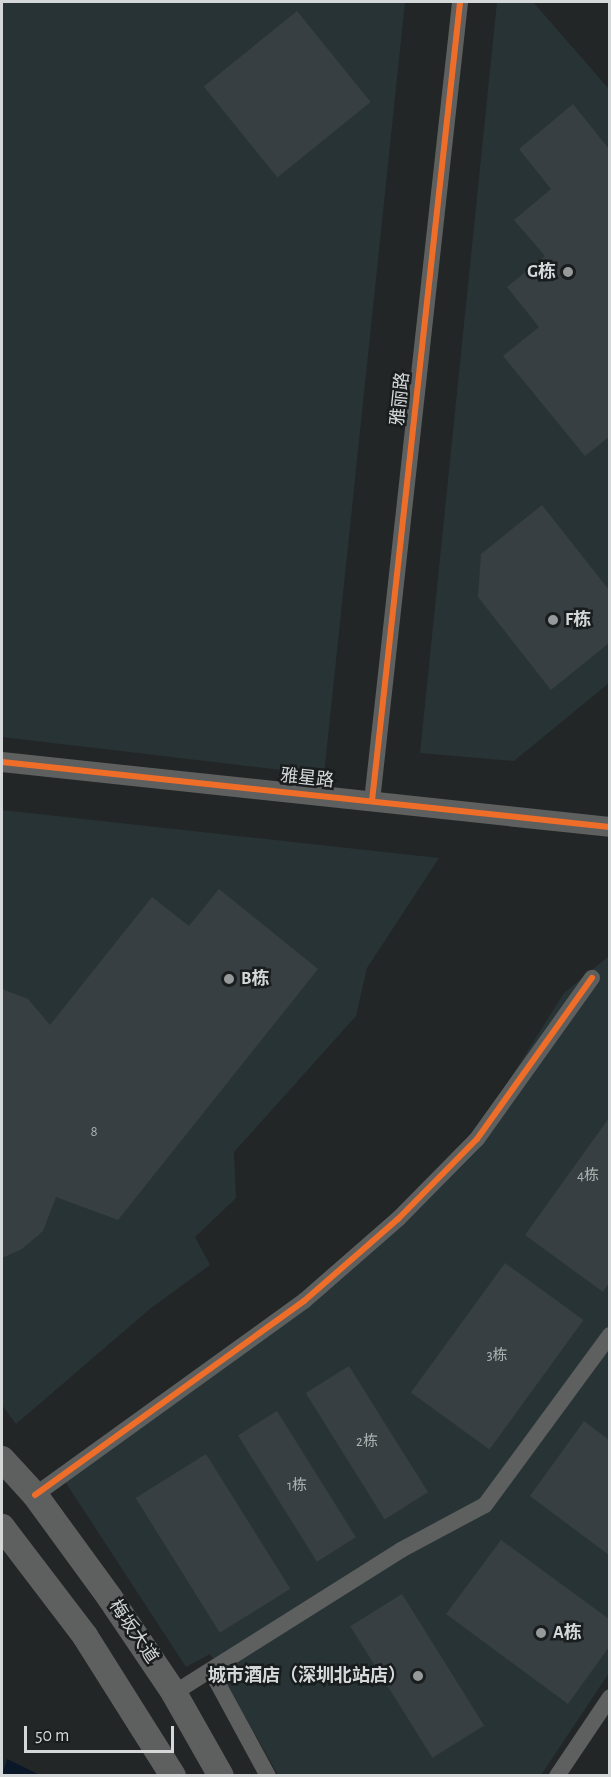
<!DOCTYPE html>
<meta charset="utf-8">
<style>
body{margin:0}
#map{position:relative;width:611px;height:1777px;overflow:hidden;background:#232626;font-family:"Alegreya Sans","Noto Sans SC",sans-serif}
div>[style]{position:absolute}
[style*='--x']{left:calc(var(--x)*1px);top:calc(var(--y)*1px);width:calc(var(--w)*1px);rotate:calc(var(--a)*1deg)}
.built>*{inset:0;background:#283335}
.water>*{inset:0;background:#0a1729}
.building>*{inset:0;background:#373f42;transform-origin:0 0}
.minor>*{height:16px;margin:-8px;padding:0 8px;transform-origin:8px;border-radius:8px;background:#5e5f5f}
.tertiary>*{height:20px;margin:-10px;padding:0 10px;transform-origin:10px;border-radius:10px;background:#5e5f5f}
.primary>*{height:26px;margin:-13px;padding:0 13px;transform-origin:13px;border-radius:13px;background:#5e605f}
.cycleway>*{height:6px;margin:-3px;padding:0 3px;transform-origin:3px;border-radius:3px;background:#ee6e29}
.dots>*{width:16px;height:16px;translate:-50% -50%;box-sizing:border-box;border:3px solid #191d1e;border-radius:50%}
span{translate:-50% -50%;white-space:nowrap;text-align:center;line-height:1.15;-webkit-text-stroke:5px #191d1e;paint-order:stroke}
.number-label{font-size:15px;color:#aeb2b2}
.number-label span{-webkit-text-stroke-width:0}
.poi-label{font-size:18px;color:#d5d8d8;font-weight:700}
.right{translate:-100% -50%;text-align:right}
.left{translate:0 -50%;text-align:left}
.street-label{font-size:18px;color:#d5d8d8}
.frame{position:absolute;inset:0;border:3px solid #d5d8d8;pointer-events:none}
.scale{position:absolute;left:24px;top:1726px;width:150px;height:27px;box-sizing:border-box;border:3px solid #d5d8d8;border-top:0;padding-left:8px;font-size:18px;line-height:21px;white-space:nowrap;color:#d5d8d8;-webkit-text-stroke:4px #191d1e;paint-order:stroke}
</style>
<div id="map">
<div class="built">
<i style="clip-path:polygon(2px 2px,405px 2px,324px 775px,2px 737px)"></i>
<i style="clip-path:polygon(497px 2px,533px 2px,609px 89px,609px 683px,514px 761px,420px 753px)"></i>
<i style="clip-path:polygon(2px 810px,439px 858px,367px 968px,356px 1016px,234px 1152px,236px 1198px,195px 1237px,210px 1265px,151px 1308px,16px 1424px,2px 1405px)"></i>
<i style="clip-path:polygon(609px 956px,609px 1673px,541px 1775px,278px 1775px,210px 1654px,186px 1667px,64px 1480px,445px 1182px,564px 993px)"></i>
</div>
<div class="water">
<i style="clip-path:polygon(7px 1759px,40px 1775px,2px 1775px)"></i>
</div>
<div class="building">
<i style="left:297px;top:11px;width:117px;height:120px;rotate:51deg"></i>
<i style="clip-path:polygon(573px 104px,609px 149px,609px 437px,585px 456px,503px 356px,539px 327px,507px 287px,545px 256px,514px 220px,551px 189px,519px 149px)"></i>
<i style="clip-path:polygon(542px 505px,609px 590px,609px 643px,551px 690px,478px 597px,481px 554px)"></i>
<i style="clip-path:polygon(219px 889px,318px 969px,118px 1220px,56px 1197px,43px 1231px,22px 1249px,2px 1258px,2px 989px,28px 999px,50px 1025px,152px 897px,189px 926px)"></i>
<i style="clip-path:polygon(609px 1118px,609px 1283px,603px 1292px,525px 1235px)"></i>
<i style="left:505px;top:1263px;width:97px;height:160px;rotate:36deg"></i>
<i style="left:349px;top:1366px;width:149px;height:51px;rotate:58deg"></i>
<i style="left:277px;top:1411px;width:149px;height:46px;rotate:58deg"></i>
<i style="clip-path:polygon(584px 1421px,609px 1440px,609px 1555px,530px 1496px)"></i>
<i style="left:206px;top:1454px;width:159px;height:83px;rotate:58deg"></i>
<i style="clip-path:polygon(501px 1540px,609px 1619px,609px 1647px,568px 1704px,446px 1614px)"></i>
<i style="left:402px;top:1594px;width:155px;height:61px;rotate:58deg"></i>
</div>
<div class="minor">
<i style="--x:372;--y:801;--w:804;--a:-83.71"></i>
<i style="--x:35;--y:1495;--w:332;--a:-35.8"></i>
<i style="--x:304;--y:1301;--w:125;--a:-41.1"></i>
<i style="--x:398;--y:1219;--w:112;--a:-45.4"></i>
<i style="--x:477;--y:1139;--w:198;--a:-54.5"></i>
<i style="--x:211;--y:1671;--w:119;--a:61.5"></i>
<i style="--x:174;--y:1693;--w:268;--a:-32.2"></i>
<i style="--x:401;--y:1550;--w:95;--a:-28.2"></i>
<i style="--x:485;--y:1505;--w:211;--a:-53.7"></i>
<i style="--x:557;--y:1776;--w:95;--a:-56.1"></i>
</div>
<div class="tertiary">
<i style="--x:2;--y:762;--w:611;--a:6.1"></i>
</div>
<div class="primary">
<i style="--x:2;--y:1459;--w:49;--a:47.5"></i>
<i style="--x:35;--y:1495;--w:127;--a:53.9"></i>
<i style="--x:110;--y:1598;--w:115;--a:56"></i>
<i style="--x:174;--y:1693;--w:95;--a:60.5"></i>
<i style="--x:2;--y:1527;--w:137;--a:52.7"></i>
<i style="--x:85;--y:1636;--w:165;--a:57.8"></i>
</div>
<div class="cycleway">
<i style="--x:2;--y:762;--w:611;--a:6.1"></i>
<i style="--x:372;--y:801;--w:804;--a:-83.71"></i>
<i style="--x:35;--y:1495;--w:332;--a:-35.8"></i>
<i style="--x:304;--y:1301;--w:125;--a:-41.1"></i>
<i style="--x:398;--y:1219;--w:112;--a:-45.4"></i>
<i style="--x:477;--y:1139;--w:198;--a:-54.5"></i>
</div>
<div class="dots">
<i style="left:568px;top:272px;background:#979a9a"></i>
<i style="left:553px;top:620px;background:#979a9a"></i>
<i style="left:229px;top:979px;background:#979a9a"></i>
<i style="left:541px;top:1633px;background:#979a9a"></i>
<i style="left:418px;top:1676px;background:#979a9a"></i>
</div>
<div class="number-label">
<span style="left:94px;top:1132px">8</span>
<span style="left:588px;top:1176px">4栋</span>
<span style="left:497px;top:1356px">3栋</span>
<span style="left:367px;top:1442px">2栋</span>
<span style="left:297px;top:1486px">1栋</span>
</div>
<div class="poi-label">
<span class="right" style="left:556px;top:272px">G栋</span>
<span class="left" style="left:565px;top:620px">F栋</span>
<span class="left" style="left:241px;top:979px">B栋</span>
<span class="left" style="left:553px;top:1633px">A栋</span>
<span class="right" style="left:406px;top:1676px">城市酒店（深圳北站店）</span>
</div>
<div class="street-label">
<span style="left:401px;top:399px;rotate:-84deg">雅丽路</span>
<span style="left:307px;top:779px;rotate:6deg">雅星路</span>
<span style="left:133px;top:1632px;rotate:56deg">梅坂大道</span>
</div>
<div class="frame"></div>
<div class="scale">50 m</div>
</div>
